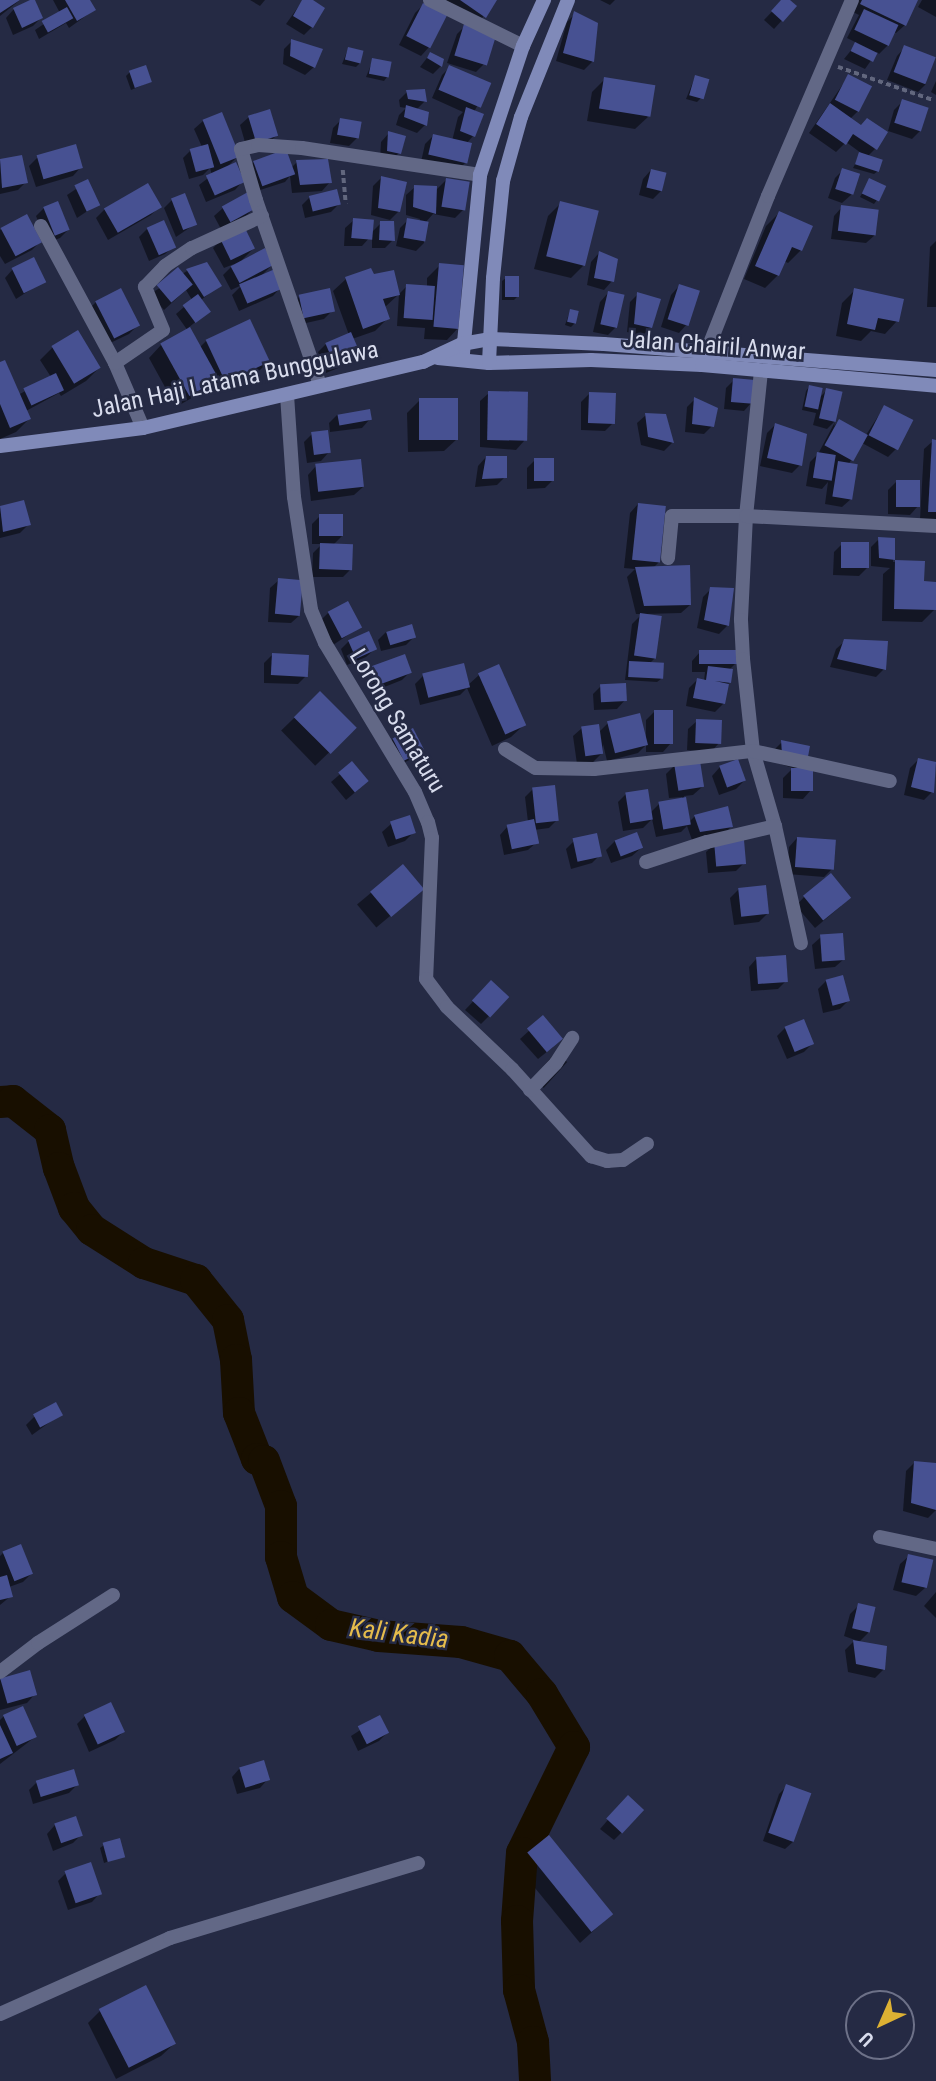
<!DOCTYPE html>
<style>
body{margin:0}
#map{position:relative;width:936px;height:2081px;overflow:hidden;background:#252a44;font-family:"Roboto Condensed",sans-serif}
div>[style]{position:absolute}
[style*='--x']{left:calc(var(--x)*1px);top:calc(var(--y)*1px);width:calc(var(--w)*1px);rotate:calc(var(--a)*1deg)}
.shadow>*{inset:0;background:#0007;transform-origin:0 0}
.river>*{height:32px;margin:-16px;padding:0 16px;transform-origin:16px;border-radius:16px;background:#180f00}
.building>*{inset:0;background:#475192;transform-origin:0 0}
.path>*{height:3.5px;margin-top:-1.75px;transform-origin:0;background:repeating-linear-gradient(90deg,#62677e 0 5px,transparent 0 8.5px)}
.street>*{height:14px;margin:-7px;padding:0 7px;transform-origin:7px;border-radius:7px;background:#626886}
.secondary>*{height:14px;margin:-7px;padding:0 7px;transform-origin:7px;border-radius:7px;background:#808ab9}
span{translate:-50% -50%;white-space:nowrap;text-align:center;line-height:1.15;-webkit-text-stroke:5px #252a44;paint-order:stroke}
.street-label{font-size:24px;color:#d8dced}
.water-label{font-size:26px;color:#e5bc4c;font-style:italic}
.north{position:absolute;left:845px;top:1990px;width:70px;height:70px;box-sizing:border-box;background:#252a44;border:2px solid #6d7188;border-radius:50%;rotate:224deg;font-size:19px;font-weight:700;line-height:28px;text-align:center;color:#d8dced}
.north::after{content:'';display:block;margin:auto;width:24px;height:32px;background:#ddb133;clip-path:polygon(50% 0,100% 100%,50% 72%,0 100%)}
</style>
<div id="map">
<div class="shadow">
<i style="clip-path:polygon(0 0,20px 0,0 16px)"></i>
<i style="clip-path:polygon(53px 0,88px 0,94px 10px,69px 28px,66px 23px,39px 39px,35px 30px,60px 13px)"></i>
<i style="clip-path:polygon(250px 0,265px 0,260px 6px)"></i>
<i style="clip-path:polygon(303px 0,309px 0,312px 27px,304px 35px,286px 24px)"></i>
<i style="clip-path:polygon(447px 0,495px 0,477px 25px,445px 3px)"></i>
<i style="clip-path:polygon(600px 0,615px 0,610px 5px)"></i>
<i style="clip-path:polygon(783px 0,795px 6px,774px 29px,764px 20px)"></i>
<i style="clip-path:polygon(859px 0,916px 0,905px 25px,896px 33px,894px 32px,888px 45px,879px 54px,877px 52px,865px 69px,844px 59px,857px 43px,847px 38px,859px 15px,853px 12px)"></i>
<i style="clip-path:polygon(922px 0,936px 0,936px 17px,918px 7px)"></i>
<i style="clip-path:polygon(423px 5px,445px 16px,429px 47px,421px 56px,399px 45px,415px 13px)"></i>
<i style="clip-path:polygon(14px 9px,41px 18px,33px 26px,13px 35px,6px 18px)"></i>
<i style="clip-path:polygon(575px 14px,597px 24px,592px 62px,584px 70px,556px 61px,567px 22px)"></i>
<i style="clip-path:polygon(465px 26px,484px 64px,476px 72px,447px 63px,457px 34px)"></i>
<i style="clip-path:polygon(292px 41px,314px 67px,305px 75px,283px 64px,284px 49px)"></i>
<i style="clip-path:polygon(905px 47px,926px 84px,918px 92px,887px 80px,897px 56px)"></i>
<i style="clip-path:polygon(348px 49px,360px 63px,356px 67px,342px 64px)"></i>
<i style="clip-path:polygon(430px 54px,442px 60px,441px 66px,433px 74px,420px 67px)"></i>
<i style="clip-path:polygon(373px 60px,387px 77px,384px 81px,366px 77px)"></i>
<i style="clip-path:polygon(450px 67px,489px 84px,474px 112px,473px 136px,466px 144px,466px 162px,457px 171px,421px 162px,425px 144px,433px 136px,452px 141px,458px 117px,463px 112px,432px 98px,442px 75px)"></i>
<i style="clip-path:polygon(130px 72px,150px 82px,131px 90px,126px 76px)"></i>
<i style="clip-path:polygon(695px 77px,701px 98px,697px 102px,686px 99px)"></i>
<i style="clip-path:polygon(848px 77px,859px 110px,850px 119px,875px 149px,867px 157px,878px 171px,874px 174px,853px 168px,861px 153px,846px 142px,836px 152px,809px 133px)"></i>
<i style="clip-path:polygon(605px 79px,648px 117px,635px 129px,587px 121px,592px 92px)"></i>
<i style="clip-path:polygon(936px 81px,936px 95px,931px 92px)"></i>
<i style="clip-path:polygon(407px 92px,425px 101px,416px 110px,425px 125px,417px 133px,396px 125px,399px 115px,406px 108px,400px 107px,399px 100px)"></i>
<i style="clip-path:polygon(903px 101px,920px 131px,912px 139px,888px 131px,894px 110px)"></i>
<i style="clip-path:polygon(249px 117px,276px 136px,267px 144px,247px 149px,240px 125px)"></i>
<i style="clip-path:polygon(341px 120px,357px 138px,349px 146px,330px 143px,333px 128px)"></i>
<i style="clip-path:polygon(203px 121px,238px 156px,225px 169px,243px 181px,235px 190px,206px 202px,199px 185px,212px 175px,210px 168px,203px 175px,189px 179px,183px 158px,191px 150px,202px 147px,194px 129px)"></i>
<i style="clip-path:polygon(389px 133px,399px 153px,391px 161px,380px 159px,381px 142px)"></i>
<i style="clip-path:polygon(74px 146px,81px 167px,73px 176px,36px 187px,29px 166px,37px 158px)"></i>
<i style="clip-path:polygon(21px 157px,26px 182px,18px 190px,0 194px,0 161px)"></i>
<i style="clip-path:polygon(254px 162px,291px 168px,297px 162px,330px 182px,322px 191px,292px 193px,290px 176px,285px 182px,254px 192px,246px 170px)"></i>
<i style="clip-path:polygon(651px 170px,661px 191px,653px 199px,639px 195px,643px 179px)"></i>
<i style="clip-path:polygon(843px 170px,851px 195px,842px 203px,828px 198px,835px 178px)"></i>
<i style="clip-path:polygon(381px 178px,398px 212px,390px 220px,371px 215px,373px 186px)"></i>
<i style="clip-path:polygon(446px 180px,463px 210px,455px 218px,433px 214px,425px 223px,424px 243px,416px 251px,396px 246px,400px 228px,408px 220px,419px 222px,420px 219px,406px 215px,406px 195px,415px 187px,435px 191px)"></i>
<i style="clip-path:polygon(870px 180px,877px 200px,874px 204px,860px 197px)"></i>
<i style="clip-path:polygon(88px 181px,98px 204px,77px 218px,67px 195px)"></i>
<i style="clip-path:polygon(147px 186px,159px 207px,151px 215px,108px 240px,96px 218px,104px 210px)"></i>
<i style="clip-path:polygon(248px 195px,254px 208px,246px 216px,221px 229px,214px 216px,223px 208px)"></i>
<i style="clip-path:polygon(310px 197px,339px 204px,331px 212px,305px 218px,302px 205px)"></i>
<i style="clip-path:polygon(172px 200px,195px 224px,176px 237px,164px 208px)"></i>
<i style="clip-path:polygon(561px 203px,583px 266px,571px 278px,534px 269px,548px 216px)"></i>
<i style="clip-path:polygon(842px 207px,875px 235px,866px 243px,831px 239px,834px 216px)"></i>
<i style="clip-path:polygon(44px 208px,68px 230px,60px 238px,47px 243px,36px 216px)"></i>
<i style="clip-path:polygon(779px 213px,801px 250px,788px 263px,784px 261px,778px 275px,765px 288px,744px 279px,766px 226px)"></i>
<i style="clip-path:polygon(26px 216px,40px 242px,32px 250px,5px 264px,0 256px,0 230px)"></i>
<i style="clip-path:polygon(354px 220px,371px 233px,381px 223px,393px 240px,385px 248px,372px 248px,372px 235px,362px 246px,344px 246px,345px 228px)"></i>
<i style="clip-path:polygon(147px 229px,174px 246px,165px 254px,149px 261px,139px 237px)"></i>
<i style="clip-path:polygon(221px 240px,253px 249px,242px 260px,272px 265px,259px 278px,281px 287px,273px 296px,239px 311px,232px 295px,242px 285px,231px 290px,223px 275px,234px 264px,224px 268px,213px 248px)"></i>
<i style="clip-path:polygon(936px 241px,936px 307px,927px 307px,930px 247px)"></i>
<i style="clip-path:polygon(599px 253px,612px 281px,604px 290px,587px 285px,591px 262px)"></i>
<i style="clip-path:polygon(206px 264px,220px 285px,201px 300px,209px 311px,188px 328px,199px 348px,206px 341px,268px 362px,260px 370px,217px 390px,214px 382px,204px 391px,176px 407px,149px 358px,161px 345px,188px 331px,176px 314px,192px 300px,186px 290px,164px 310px,150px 294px,187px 271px)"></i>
<i style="clip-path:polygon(440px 265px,459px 327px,447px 340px,424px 339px,425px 328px,397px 326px,399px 294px,407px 286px,427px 287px,427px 278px)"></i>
<i style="clip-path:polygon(13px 269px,44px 281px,16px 299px,5px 278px)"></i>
<i style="clip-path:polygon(370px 270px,373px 276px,398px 295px,384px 308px,388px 318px,375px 331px,352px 339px,359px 355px,350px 363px,326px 373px,318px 352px,326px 344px,349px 335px,333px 291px,346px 279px)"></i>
<i style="clip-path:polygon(506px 278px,517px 297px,514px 300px,502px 300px,502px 281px)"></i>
<i style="clip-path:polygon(679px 286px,687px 324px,679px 333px,661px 327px,671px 295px)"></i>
<i style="clip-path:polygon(855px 290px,897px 321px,885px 334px,871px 331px,861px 341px,836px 336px,842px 303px)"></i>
<i style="clip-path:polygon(608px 293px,616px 327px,608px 335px,593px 332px,600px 302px)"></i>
<i style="clip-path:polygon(638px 294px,651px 327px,642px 336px,627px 332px,630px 302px)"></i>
<i style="clip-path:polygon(300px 296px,333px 310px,324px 319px,297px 325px,292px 304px)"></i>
<i style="clip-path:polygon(96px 302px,137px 326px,129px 334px,104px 346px,88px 310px)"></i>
<i style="clip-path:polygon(570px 311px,575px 323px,571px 327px,565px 325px)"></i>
<i style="clip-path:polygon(53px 347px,99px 368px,86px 381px,61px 396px,59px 393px,26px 411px,29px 419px,16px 432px,0 439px,0 364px,18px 395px,51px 377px,40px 360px)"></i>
<i style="clip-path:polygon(734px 380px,752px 402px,744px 411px,724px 409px,726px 388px)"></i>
<i style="clip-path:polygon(809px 387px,820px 397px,827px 390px,841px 393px,835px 421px,827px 429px,813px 425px,816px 413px,802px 410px,806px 391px)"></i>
<i style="clip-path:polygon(489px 393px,524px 441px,516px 450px,480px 447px,480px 401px)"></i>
<i style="clip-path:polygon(589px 394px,613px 423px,605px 431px,581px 430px,581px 402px)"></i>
<i style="clip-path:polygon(695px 399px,712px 426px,704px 434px,685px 432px,687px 407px)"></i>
<i style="clip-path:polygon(420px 400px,457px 439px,444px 451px,408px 452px,407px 413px)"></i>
<i style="clip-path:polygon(884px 407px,896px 449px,888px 457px,862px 443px,848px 465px,851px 499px,842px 507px,825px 504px,828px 482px,822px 489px,806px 486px,810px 462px,818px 454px,835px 422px,834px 426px,839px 421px,866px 435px)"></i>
<i style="clip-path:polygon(337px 415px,370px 419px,362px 428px,330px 432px,329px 423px)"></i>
<i style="clip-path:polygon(646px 415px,664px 415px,672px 443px,664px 451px,641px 445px,637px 423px)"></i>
<i style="clip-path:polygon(775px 425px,800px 465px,792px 473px,760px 466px,767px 433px)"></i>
<i style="clip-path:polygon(312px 434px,329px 452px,321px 461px,307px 463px,304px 442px)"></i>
<i style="clip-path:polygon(933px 441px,936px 441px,936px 520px,920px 519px,924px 449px)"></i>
<i style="clip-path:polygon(486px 457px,505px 477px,497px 485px,475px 487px,478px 466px)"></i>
<i style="clip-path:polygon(535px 460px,553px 480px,545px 488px,527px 489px,527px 468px)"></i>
<i style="clip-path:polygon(316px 466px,363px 487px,354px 495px,311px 501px,308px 475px)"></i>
<i style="clip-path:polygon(896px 482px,918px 506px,910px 515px,888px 514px,888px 490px)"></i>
<i style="clip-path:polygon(22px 502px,29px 524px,20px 533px,0 538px,0 508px)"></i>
<i style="clip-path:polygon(638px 504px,659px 562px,653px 568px,690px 605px,681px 613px,645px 614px,655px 658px,649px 664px,661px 679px,657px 682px,625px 680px,632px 624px,642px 614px,636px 614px,627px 577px,635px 569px,624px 568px,630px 513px)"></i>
<i style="clip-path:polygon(320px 516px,342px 536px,333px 545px,351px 569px,343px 577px,312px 577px,313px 553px,322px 544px,312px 544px,312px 524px)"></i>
<i style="clip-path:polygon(879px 539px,893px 539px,893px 562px,923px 562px,922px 583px,935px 609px,922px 622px,882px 621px,883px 574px,890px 568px,871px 566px,871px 547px)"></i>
<i style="clip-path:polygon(842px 544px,867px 568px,859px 576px,833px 575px,834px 552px)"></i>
<i style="clip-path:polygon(279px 580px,300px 615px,291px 623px,268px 622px,270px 588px)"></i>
<i style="clip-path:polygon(711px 589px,727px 626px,719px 634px,697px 628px,703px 597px)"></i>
<i style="clip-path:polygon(328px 613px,360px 627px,333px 645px,320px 621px)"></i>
<i style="clip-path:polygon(386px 632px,414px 637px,406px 645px,381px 651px,378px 640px)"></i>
<i style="clip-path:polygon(349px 641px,375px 649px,366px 657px,347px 665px,341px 649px)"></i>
<i style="clip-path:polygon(845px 641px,884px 669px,876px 677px,830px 667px,836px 649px)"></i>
<i style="clip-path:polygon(700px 652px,736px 663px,728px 671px,729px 682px,723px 704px,715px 712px,686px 706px,689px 688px,697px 680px,704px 681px,705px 672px,692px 672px,692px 661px)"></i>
<i style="clip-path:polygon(272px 655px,306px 676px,298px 684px,264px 683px,264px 663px)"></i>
<i style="clip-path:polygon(373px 668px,410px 672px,402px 680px,372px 692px,365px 676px)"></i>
<i style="clip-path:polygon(479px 675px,524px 725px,511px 737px,492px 746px,467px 688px,460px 695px,420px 705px,415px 684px,423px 676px,468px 685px)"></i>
<i style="clip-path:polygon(601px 686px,625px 700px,617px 709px,594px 710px,593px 694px)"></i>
<i style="left:320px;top:693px;width:49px;height:54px;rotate:46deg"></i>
<i style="clip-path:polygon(654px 712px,671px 743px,663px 752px,646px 752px,646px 745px,638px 753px,607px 761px,603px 744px,602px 753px,593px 762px,577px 764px,573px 736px,582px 728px,599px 732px,608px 723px,646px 739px,646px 720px)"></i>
<i style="clip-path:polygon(697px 721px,719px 743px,711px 752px,687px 750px,688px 729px)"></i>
<i style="clip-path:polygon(393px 739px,422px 750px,414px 758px,394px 767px,385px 748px)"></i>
<i style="clip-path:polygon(782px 742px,806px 761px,811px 790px,803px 799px,783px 798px,783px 778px,793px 768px,774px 762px,774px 750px)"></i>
<i style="clip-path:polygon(918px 760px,936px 764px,932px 792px,924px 800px,904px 795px,910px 768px)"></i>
<i style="clip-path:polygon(352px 764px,359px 789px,346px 800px,331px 782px)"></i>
<i style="clip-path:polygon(674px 766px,702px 787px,693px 795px,684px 796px,689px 822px,695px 816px,731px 827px,723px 835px,692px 840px,687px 826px,681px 832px,656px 837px,652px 819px,643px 828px,623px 831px,618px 802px,626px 794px,650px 813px,659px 804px,682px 800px,682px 797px,669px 798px,666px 774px)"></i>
<i style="clip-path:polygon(720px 767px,744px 781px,736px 789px,719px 795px,712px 776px)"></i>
<i style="clip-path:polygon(533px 789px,557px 820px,549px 828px,534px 830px,537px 842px,528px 850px,504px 855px,500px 835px,508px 826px,528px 822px,525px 797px)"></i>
<i style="clip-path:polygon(391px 824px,414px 832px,405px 841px,388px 847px,382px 832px)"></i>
<i style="clip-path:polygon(797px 838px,832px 869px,824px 877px,787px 874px,789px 847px)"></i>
<i style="clip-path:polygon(574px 841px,600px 855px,592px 863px,571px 869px,566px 849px)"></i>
<i style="clip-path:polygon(615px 841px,641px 848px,632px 856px,611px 863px,606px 850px)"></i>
<i style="clip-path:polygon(715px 844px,744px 863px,736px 871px,708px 873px,706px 852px)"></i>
<i style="left:403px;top:866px;width:30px;height:60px;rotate:50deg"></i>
<i style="clip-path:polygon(739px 889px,767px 914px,759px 922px,734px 925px,730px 898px)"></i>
<i style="clip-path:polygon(804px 897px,841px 906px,815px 928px,796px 906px)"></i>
<i style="clip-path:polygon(821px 937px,844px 959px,835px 967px,815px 969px,812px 945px)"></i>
<i style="clip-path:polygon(757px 958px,786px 981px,778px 989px,751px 991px,749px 967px)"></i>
<i style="clip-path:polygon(826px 981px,848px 1001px,840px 1009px,823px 1013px,818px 989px)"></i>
<i style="clip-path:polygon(483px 991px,489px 1016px,481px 1024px,465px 1010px)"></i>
<i style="clip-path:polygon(543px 1018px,553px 1047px,538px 1059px,520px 1039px)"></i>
<i style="clip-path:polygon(785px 1028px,812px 1044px,804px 1052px,787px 1059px,777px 1036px)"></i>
<i style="left:556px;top:1052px;width:15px;height:35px;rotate:42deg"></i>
<i style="clip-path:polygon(61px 1414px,32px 1435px,26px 1425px,34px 1417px)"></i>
<i style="clip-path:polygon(914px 1463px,936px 1465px,936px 1510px,928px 1518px,903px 1511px,906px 1471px)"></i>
<i style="clip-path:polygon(3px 1553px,31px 1574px,23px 1582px,9px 1587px,11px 1596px,0 1605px,0 1556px)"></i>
<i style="clip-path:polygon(909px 1556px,925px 1588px,916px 1596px,893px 1590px,900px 1564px)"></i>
<i style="clip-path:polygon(936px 1592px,936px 1618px,924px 1606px)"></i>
<i style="clip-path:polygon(859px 1605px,868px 1633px,858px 1643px,885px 1648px,883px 1670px,875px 1678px,848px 1672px,845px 1650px,855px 1640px,844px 1636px,850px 1614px)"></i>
<i style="clip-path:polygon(29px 1672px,35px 1694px,27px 1703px,0 1710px,0 1680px)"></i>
<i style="clip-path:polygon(4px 1716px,35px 1737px,0 1764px,0 1720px)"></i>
<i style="clip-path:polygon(85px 1716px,123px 1732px,115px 1740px,89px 1752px,77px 1724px)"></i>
<i style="clip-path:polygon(379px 1718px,387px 1733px,379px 1741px,358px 1751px,351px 1736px)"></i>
<i style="clip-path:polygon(240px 1768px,268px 1779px,260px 1788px,237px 1794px,232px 1777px)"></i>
<i style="clip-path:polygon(37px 1782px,77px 1785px,69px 1793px,33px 1804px,29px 1790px)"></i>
<i style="clip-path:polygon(787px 1786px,794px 1841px,785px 1849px,763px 1841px,779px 1794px)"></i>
<i style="clip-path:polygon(620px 1806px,622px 1832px,614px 1840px,600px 1829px)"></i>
<i style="clip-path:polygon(55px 1825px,81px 1835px,73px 1843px,53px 1851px,47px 1834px)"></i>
<i style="clip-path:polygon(104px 1845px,123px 1856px,104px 1863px,100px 1848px)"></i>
<i style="clip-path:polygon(529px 1854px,612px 1914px,580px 1943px,517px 1866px)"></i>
<i style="clip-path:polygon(66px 1873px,100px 1893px,92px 1902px,68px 1910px,58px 1881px)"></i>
<i style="clip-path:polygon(100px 2011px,174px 2044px,161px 2056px,116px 2079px,88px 2023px)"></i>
</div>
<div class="river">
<i style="--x:0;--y:1102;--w:13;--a:-4"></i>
<i style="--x:13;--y:1101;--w:47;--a:38.1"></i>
<i style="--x:50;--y:1130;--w:39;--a:77"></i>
<i style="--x:59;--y:1168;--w:43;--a:69.4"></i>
<i style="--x:74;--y:1208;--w:28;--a:51"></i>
<i style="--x:92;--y:1230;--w:62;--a:32.4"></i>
<i style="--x:144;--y:1263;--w:55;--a:18.1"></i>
<i style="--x:196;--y:1280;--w:51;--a:51.3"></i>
<i style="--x:228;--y:1320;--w:41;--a:78.7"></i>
<i style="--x:236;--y:1360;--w:53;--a:86.8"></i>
<i style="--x:239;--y:1413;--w:49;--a:68.6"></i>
<i style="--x:257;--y:1459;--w:7;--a:16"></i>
<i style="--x:264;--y:1461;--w:48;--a:69.3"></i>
<i style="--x:281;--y:1506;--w:51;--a:90"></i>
<i style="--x:281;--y:1557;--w:42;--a:73.3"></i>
<i style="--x:293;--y:1597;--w:47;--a:36.4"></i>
<i style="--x:331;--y:1625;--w:49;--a:12.9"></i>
<i style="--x:379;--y:1636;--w:82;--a:4.2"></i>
<i style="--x:461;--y:1642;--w:51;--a:15.9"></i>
<i style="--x:510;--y:1656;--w:50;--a:49.9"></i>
<i style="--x:542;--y:1694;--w:62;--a:58.9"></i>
<i style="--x:574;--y:1747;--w:118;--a:116.1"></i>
<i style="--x:522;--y:1853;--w:68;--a:94.2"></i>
<i style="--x:517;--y:1921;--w:69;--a:88.3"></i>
<i style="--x:519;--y:1990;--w:54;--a:74.9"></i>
<i style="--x:533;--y:2042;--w:39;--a:87"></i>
</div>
<div class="building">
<i style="clip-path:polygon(0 0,20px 0,0 13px)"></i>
<i style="clip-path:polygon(30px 0,35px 0,43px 18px,22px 28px,13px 8px)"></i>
<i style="clip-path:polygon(65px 0,90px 0,96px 10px,77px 21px)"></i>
<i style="clip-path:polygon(302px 0,313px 0,325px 8px,313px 28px,293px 16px)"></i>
<i style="clip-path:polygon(460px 0,497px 0,486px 18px)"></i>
<i style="clip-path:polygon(781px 0,790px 0,797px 6px,783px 22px,771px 11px)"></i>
<i style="clip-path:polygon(862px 0,918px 0,906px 26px,860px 4px)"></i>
<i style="left:423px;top:3px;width:27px;height:37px;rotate:27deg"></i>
<i style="left:67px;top:7px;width:13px;height:29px;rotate:61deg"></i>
<i style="left:864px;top:9px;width:38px;height:23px;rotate:25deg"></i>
<i style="clip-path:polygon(574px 11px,598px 23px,594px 62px,563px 53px)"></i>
<i style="left:464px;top:24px;width:34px;height:33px;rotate:17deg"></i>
<i style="clip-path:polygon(291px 39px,323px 49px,315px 68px,290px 56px)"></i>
<i style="left:855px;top:42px;width:25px;height:10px;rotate:26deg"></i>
<i style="left:904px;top:45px;width:34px;height:29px;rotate:21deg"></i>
<i style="left:348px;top:47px;width:16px;height:13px;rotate:14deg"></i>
<i style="clip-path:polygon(430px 52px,444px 59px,442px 67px,427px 58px)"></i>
<i style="left:372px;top:58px;width:20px;height:16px;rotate:11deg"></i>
<i style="left:146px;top:65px;width:18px;height:18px;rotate:71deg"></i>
<i style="left:449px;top:65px;width:46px;height:27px;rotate:23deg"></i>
<i style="left:848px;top:74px;width:27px;height:29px;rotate:27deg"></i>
<i style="left:695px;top:75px;width:15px;height:21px;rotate:16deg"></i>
<i style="left:604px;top:77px;width:52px;height:32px;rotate:9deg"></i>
<i style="clip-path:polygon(425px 89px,427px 102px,408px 99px,406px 90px)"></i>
<i style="left:902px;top:99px;width:28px;height:25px;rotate:18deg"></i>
<i style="clip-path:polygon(830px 103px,861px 125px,867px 118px,888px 132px,877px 150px,853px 134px,846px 145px,816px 124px)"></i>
<i style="clip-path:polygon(406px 105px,429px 112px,427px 126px,404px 117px)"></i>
<i style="clip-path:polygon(466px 107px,484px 114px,475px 137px,460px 131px)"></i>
<i style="left:270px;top:109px;width:28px;height:23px;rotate:73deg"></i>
<i style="left:222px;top:112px;width:48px;height:21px;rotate:68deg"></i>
<i style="left:340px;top:118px;width:22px;height:17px;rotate:10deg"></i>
<i style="clip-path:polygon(388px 131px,406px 136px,401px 154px,387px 151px)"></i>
<i style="left:433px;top:134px;width:40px;height:21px;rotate:13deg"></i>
<i style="left:76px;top:144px;width:25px;height:41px;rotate:74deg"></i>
<i style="left:208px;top:144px;width:24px;height:19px;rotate:75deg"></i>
<i style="left:286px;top:149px;width:27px;height:35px;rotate:70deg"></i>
<i style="left:859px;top:152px;width:25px;height:13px;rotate:18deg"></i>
<i style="clip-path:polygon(22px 155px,28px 183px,2px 188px,0 159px)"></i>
<i style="clip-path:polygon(328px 159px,332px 183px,300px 185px,296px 160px)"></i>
<i style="left:236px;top:162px;width:22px;height:33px;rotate:66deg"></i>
<i style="left:842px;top:168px;width:19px;height:22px;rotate:18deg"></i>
<i style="left:651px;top:169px;width:16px;height:19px;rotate:14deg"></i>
<i style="clip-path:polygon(381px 176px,407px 182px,400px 212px,378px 208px)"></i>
<i style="left:446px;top:178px;width:24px;height:29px;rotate:9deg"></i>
<i style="left:869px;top:178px;width:19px;height:17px;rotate:25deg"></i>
<i style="left:88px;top:179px;width:29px;height:15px;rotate:65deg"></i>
<i style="left:148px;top:183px;width:28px;height:51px;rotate:60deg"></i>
<i style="clip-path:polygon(414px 185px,437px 186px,436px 214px,413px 207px)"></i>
<i style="left:337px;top:189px;width:16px;height:29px;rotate:76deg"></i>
<i style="left:248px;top:192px;width:18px;height:30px;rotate:61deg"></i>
<i style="left:185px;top:193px;width:34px;height:15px;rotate:69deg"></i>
<i style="left:58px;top:201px;width:31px;height:16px;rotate:68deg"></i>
<i style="left:560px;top:201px;width:40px;height:57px;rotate:14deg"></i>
<i style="left:841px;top:205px;width:38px;height:26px;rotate:7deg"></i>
<i style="clip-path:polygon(779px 211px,813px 226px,802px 251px,792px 247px,779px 276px,755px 266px)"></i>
<i style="left:27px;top:214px;width:32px;height:30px;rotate:62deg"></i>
<i style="left:353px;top:218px;width:21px;height:20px;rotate:5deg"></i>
<i style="left:407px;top:218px;width:22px;height:20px;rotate:10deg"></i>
<i style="left:164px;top:220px;width:30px;height:19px;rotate:66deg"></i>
<i style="clip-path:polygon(380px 221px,394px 221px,395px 241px,379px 240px)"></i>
<i style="left:244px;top:226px;width:25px;height:27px;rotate:64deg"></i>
<i style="left:265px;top:248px;width:19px;height:39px;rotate:62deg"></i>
<i style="clip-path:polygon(599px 251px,618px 259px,614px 282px,594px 278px)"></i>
<i style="left:34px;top:257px;width:28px;height:25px;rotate:64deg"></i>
<i style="clip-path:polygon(207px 262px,222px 286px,204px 297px,186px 269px)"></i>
<i style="left:439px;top:263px;width:25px;height:64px;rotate:5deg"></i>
<i style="left:178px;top:267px;width:23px;height:28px;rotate:50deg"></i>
<i style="clip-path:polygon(371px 268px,374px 274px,394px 270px,400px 295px,383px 299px,390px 319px,363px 329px,345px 277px)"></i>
<i style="left:275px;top:269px;width:21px;height:39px;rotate:67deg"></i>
<i style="left:505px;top:276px;width:14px;height:21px"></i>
<i style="left:406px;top:284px;width:29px;height:34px;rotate:4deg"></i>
<i style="left:679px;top:284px;width:22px;height:37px;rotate:18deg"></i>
<i style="left:121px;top:288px;width:42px;height:29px;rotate:63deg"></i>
<i style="left:330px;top:288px;width:24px;height:32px;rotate:78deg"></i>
<i style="clip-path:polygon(854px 288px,904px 299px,899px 322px,878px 318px,875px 330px,847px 324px)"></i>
<i style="left:608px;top:291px;width:17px;height:34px;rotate:13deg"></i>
<i style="clip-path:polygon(637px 292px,661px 299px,652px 328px,634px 324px)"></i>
<i style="left:198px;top:294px;width:22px;height:19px;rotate:54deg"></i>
<i style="left:570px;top:309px;width:9px;height:13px;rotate:13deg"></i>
<i style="left:250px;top:319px;width:47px;height:49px;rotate:65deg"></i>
<i style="left:190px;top:327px;width:60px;height:34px;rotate:61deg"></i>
<i style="left:78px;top:330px;width:44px;height:31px;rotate:59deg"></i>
<i style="left:351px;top:332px;width:25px;height:28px;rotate:67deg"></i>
<i style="clip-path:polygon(5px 360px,31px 419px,10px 428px,0 404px,0 362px)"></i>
<i style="left:56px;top:373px;width:19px;height:36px;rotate:65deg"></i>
<i style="left:733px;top:378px;width:22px;height:24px;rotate:5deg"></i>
<i style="left:809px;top:385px;width:14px;height:22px;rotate:12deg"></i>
<i style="left:826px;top:388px;width:17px;height:31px;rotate:13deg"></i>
<i style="left:488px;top:391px;width:40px;height:49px;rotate:1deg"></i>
<i style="left:589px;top:392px;width:27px;height:31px;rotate:2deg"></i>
<i style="clip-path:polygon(694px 397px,718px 408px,714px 427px,692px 424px)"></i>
<i style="left:419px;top:398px;width:39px;height:42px"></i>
<i style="left:884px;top:405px;width:33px;height:34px;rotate:27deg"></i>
<i style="left:370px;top:409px;width:11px;height:33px;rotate:80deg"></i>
<i style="clip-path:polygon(645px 413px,666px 414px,674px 443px,648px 437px)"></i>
<i style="left:839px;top:419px;width:33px;height:30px;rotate:29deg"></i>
<i style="clip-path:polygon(775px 423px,807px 434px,802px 466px,767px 458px)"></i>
<i style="left:328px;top:430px;width:23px;height:17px;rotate:83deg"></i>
<i style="clip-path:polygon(932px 439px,936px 440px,936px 512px,928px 512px)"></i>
<i style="left:817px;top:452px;width:19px;height:26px;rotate:9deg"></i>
<i style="clip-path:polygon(486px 456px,507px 456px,507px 478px,482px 479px)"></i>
<i style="left:534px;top:458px;width:20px;height:23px"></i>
<i style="left:361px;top:459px;width:28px;height:46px;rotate:84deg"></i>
<i style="left:838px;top:461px;width:20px;height:36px;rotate:9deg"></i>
<i style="left:896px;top:480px;width:24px;height:27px"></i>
<i style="clip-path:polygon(24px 500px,31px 525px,3px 532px,0 506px)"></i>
<i style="left:638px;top:503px;width:28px;height:57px;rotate:6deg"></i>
<i style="left:319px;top:514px;width:24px;height:22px"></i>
<i style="clip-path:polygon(878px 537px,895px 538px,895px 560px,879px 558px)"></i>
<i style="left:841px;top:542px;width:28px;height:26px"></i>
<i style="left:320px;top:543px;width:33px;height:26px;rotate:2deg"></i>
<i style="clip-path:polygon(895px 560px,925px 561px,924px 581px,936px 582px,936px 610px,894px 609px)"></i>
<i style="clip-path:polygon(690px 565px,691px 605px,644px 606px,635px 567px)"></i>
<i style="left:278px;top:578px;width:25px;height:36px;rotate:5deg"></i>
<i style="clip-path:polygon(710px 587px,734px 588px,729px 626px,704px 620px)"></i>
<i style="left:348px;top:601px;width:30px;height:23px;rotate:62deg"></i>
<i style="left:640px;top:613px;width:22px;height:43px;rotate:8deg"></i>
<i style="left:412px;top:624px;width:14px;height:27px;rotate:73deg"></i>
<i style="left:369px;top:631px;width:20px;height:23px;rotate:66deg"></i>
<i style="clip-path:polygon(844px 639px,888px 641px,886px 670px,837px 659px)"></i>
<i style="left:737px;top:650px;width:14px;height:38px;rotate:90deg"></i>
<i style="left:272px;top:653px;width:37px;height:22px;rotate:3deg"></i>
<i style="left:405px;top:654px;width:20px;height:35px;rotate:70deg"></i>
<i style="left:629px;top:661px;width:35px;height:16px;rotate:3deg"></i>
<i style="left:464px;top:663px;width:25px;height:43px;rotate:76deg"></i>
<i style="left:499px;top:664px;width:67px;height:23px;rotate:66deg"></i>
<i style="clip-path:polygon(708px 666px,733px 669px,731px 683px,715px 681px,729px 684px,725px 704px,693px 698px,697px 678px,706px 680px)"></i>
<i style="left:626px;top:683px;width:18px;height:26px;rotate:87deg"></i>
<i style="left:320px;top:691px;width:52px;height:37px;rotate:45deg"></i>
<i style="left:654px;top:710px;width:19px;height:34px"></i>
<i style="left:640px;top:713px;width:33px;height:34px;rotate:76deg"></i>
<i style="left:696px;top:719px;width:26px;height:24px;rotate:2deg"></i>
<i style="left:599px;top:724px;width:30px;height:18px;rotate:82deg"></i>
<i style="left:413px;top:728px;width:25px;height:23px;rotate:63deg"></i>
<i style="clip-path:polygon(781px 740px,810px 746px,807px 762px,782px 754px)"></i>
<i style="clip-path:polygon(918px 758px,936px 762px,934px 793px,911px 787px)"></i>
<i style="left:738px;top:759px;width:23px;height:20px;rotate:70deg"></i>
<i style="left:352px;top:761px;width:26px;height:18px;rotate:50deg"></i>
<i style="left:700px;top:761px;width:26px;height:26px;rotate:81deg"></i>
<i style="left:791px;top:768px;width:22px;height:23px"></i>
<i style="left:555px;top:785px;width:36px;height:23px;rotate:84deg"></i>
<i style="left:648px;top:789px;width:31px;height:23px;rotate:81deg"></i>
<i style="left:686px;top:797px;width:28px;height:28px;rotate:80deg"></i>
<i style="clip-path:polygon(728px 806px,733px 827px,700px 832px,694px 815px)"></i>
<i style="left:410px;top:815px;width:19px;height:21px;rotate:72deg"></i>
<i style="left:534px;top:819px;width:25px;height:28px;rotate:78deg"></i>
<i style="left:637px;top:832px;width:17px;height:24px;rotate:69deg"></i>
<i style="left:597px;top:833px;width:24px;height:25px;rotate:78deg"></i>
<i style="left:797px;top:837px;width:39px;height:30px;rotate:4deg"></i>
<i style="left:744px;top:840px;width:24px;height:30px;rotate:85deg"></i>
<i style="left:403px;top:864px;width:33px;height:43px;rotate:50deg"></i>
<i style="left:831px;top:873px;width:32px;height:36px;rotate:51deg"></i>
<i style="left:766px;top:885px;width:29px;height:28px;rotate:84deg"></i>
<i style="left:843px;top:933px;width:27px;height:23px;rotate:86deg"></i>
<i style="left:786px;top:955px;width:27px;height:30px;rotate:86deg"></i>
<i style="left:843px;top:975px;width:27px;height:18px;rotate:75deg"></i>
<i style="left:491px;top:980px;width:25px;height:28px;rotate:43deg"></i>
<i style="left:543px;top:1015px;width:31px;height:21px;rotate:50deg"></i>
<i style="left:804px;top:1019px;width:27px;height:21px;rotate:68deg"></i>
<i style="left:56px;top:1402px;width:15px;height:26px;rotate:62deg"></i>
<i style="clip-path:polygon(914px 1461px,936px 1463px,936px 1510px,911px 1503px)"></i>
<i style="left:21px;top:1544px;width:32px;height:20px;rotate:68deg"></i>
<i style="left:908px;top:1554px;width:26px;height:29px;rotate:13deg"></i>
<i style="clip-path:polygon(7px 1575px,13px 1597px,0 1600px,0 1577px)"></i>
<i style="left:858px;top:1603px;width:18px;height:26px;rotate:13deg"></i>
<i style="clip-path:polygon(853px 1640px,887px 1646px,885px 1670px,856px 1664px)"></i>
<i style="left:30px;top:1670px;width:26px;height:31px;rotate:74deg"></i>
<i style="left:111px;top:1702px;width:33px;height:30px;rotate:65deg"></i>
<i style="left:23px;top:1706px;width:34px;height:22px;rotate:66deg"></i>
<i style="left:380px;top:1715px;width:20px;height:25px;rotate:63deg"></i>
<i style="clip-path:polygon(0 1725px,13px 1753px,0 1759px)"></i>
<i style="left:264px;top:1760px;width:21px;height:26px;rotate:73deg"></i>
<i style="left:74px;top:1769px;width:17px;height:40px;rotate:73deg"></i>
<i style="left:786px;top:1784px;width:27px;height:52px;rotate:20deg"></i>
<i style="left:628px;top:1795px;width:22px;height:32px;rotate:43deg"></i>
<i style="left:76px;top:1816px;width:21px;height:23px;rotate:71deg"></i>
<i style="left:549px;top:1835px;width:102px;height:28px;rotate:51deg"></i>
<i style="left:120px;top:1838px;width:20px;height:18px;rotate:75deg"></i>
<i style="left:91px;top:1862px;width:34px;height:28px;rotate:71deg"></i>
<i style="left:146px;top:1985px;width:66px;height:53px;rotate:63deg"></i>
</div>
<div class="path">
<i style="--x:838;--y:67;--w:101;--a:19.2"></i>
<i style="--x:343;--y:170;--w:34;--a:85"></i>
</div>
<div class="street">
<i style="--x:430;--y:0;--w:104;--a:26.3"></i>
<i style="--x:41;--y:226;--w:156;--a:61.6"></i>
<i style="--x:703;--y:361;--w:177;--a:-68.5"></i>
<i style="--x:768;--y:196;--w:213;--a:-66.8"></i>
<i style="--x:761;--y:371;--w:146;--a:95.9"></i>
<i style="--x:746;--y:516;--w:104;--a:92.8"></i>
<i style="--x:741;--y:620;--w:39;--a:87"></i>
<i style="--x:743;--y:659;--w:93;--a:83.8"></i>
<i style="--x:753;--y:751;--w:78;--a:73.7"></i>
<i style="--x:775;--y:826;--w:120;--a:77.5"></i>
<i style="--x:320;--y:385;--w:196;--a:-109.1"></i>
<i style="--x:256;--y:200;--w:53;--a:-106.4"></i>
<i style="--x:241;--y:149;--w:17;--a:-13"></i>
<i style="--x:258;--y:145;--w:44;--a:3.9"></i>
<i style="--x:302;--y:148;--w:180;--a:8.6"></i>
<i style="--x:287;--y:395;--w:102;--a:86.1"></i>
<i style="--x:294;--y:497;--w:114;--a:81.4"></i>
<i style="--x:311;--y:610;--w:36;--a:67"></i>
<i style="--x:325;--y:643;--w:174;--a:58.9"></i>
<i style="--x:415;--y:792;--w:33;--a:67"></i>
<i style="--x:428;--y:822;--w:16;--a:76"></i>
<i style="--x:432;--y:838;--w:141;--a:92.4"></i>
<i style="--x:426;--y:979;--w:35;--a:53"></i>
<i style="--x:447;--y:1007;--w:90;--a:43.6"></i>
<i style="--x:512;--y:1069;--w:118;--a:47.8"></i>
<i style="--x:591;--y:1156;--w:17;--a:17"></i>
<i style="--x:607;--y:1161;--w:16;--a:-4"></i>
<i style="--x:623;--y:1160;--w:29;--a:-34"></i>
<i style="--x:143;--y:428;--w:71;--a:-113.3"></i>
<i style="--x:115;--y:363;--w:58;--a:-34.5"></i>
<i style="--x:163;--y:330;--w:47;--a:-112.7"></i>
<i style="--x:145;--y:287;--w:29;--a:-46"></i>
<i style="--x:165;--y:266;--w:32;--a:-34"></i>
<i style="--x:192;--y:248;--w:77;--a:-24.6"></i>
<i style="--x:668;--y:558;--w:42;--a:-84.6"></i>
<i style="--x:672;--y:516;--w:74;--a:0"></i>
<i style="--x:746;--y:516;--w:190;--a:3"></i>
<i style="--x:505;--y:749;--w:36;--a:32"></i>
<i style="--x:536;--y:768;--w:58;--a:1"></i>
<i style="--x:594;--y:769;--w:160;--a:-6.5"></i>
<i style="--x:753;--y:751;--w:140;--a:12.4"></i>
<i style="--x:646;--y:862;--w:64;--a:-18.2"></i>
<i style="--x:707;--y:842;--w:70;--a:-13.2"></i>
<i style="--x:530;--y:1090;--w:37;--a:-46"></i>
<i style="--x:556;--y:1063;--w:30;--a:-57"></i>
<i style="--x:880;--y:1537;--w:57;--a:12.1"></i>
<i style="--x:0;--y:1672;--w:48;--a:-37.3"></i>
<i style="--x:38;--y:1643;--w:89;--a:-32.6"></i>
<i style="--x:0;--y:2014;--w:186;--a:-24.1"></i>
<i style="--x:170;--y:1938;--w:259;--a:-16.8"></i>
</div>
<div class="secondary">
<i style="--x:463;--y:353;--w:179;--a:-84.5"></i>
<i style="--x:480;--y:175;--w:136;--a:-71.6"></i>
<i style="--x:523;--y:46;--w:51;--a:-65.5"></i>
<i style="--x:438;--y:358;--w:51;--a:5.6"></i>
<i style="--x:489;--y:363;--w:102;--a:-1.7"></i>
<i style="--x:591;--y:360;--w:111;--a:2.6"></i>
<i style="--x:702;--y:365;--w:235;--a:5.1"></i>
<i style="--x:489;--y:363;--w:85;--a:-87.3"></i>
<i style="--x:493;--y:278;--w:98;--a:-84.1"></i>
<i style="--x:503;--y:181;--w:66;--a:-74.3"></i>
<i style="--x:521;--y:117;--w:126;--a:-68.1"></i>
<i style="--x:0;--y:446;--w:144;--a:-7.2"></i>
<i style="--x:143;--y:428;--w:288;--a:-13.3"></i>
<i style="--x:423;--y:362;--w:43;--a:-24.8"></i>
<i style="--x:462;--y:344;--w:29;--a:-10"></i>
<i style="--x:491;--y:339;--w:113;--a:2.5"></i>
<i style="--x:604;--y:344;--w:333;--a:4.5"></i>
</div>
<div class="street-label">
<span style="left:714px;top:346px;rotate:4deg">Jalan Chairil Anwar</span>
<span style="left:235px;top:380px;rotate:-12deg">Jalan Haji Latama Bunggulawa</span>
<span style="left:397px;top:721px;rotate:59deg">Lorong Samaturu</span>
</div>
<div class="water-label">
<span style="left:399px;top:1634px;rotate:7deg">Kali Kadia</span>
</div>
<div class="north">U</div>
</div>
